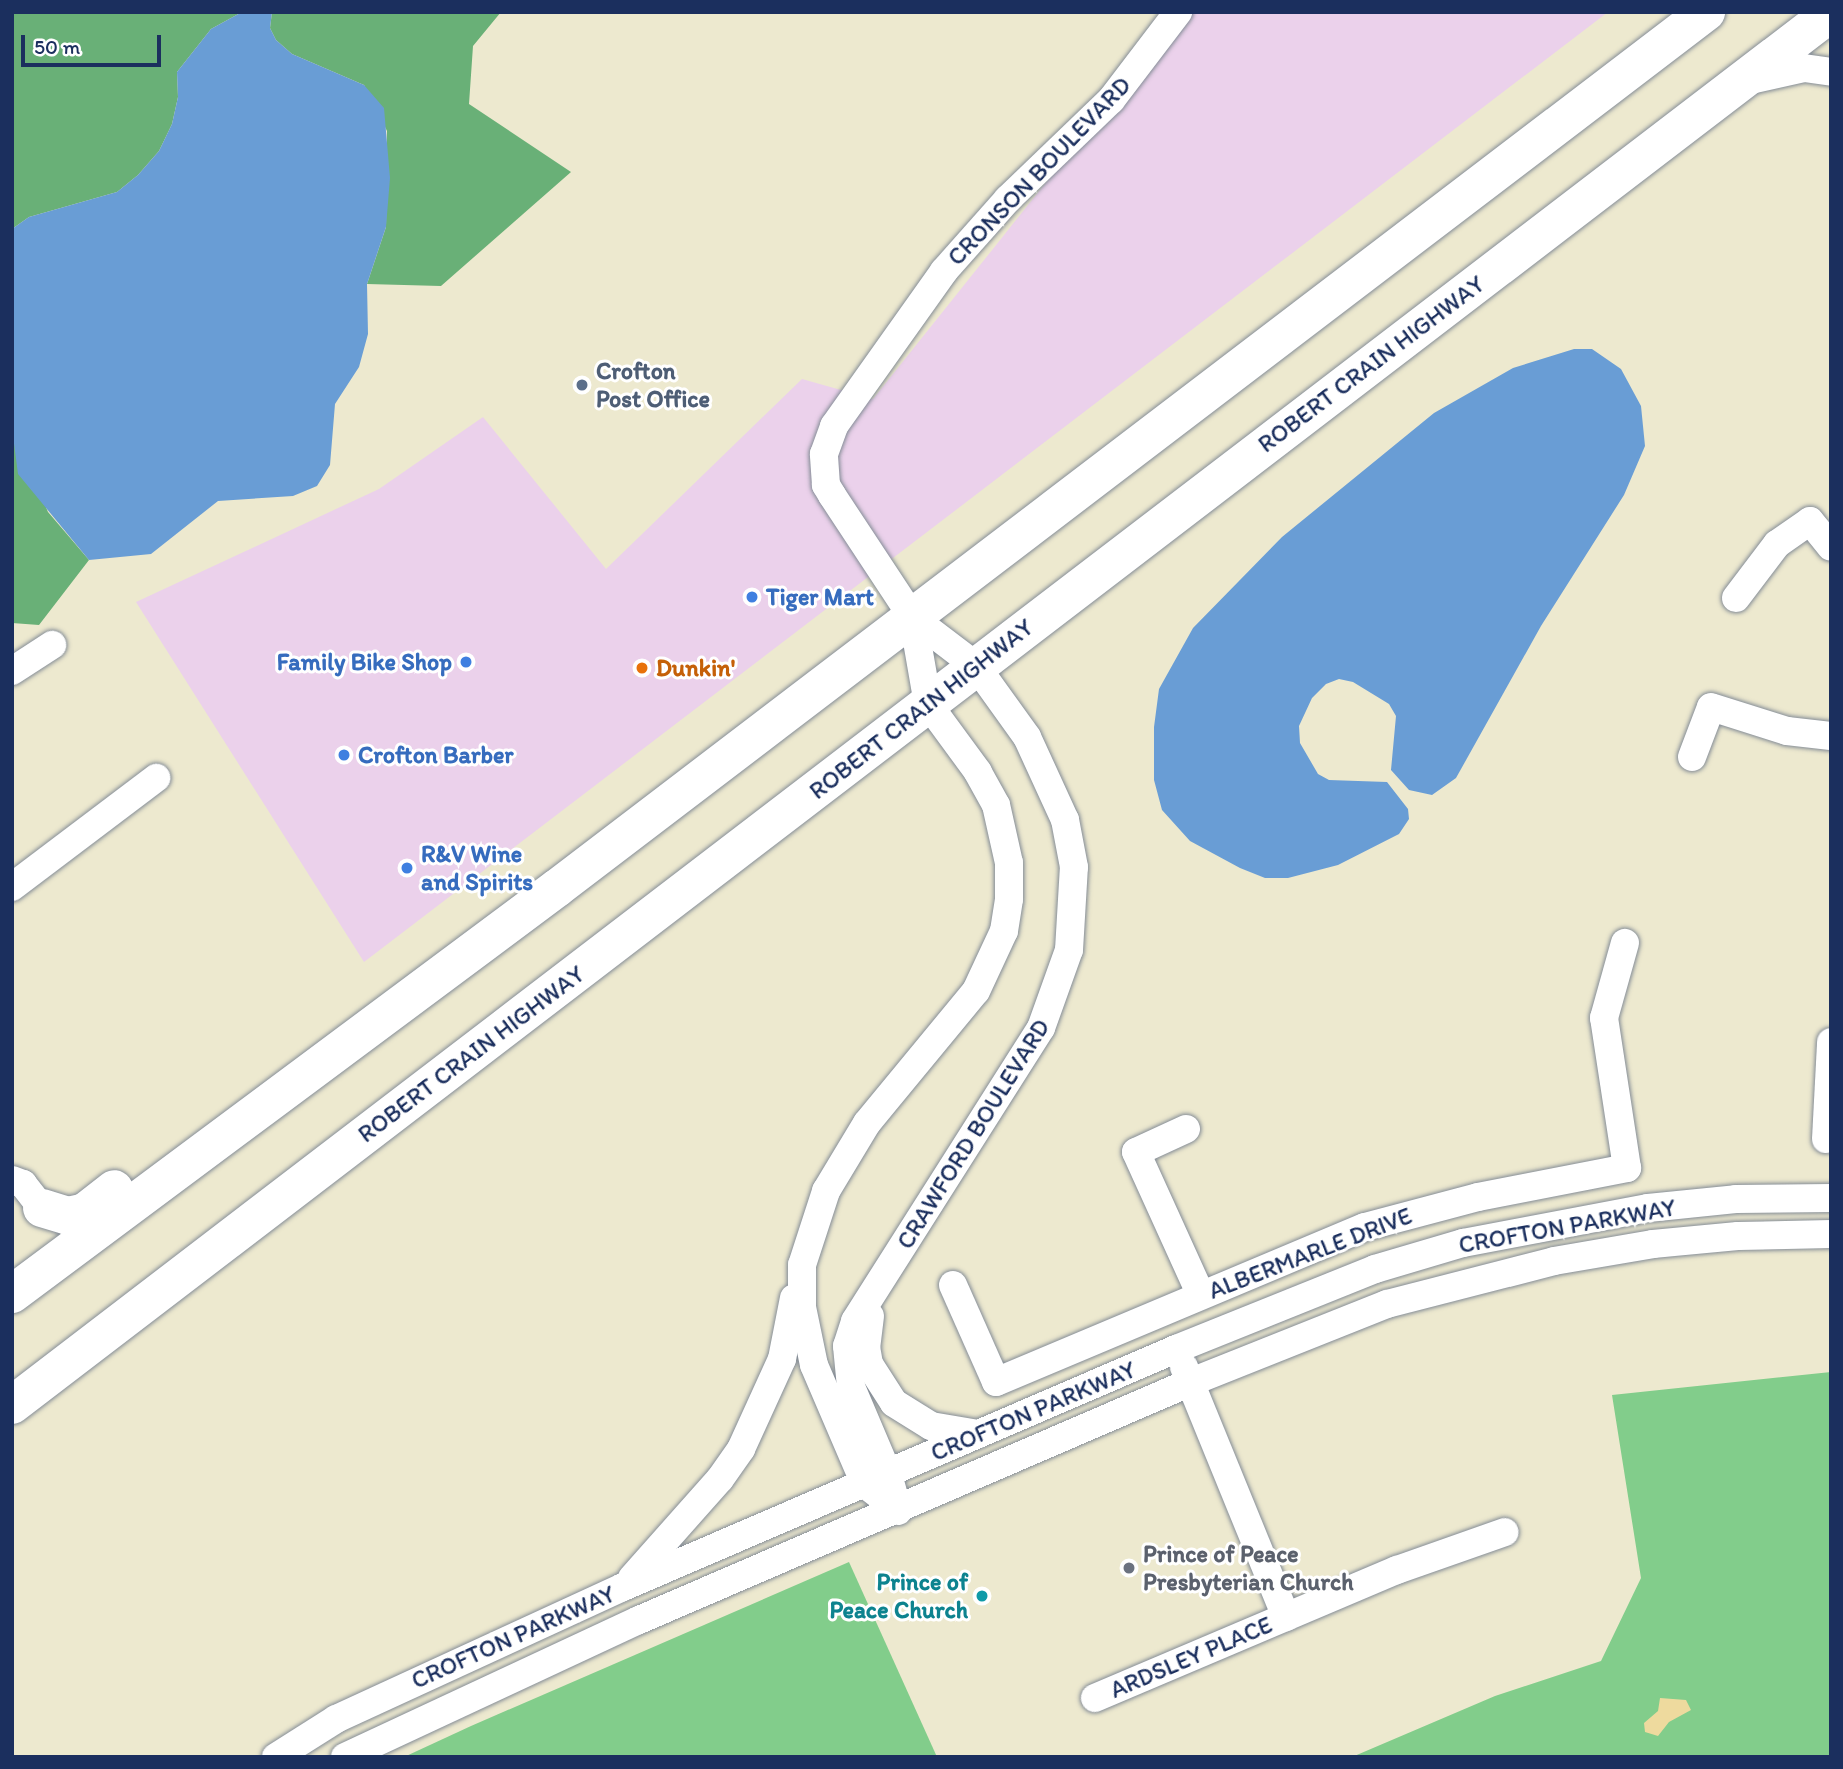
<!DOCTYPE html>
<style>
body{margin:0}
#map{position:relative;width:1843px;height:1769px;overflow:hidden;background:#ede9cf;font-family:Itim,sans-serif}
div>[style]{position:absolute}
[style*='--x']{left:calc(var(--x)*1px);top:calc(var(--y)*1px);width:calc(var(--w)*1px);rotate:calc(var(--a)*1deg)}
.built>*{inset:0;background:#ebd1eb}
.green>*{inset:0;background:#82cd8b}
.forest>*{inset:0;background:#69b077}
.sand>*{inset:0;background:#eeda9e}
.water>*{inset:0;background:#699dd5}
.roads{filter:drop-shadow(0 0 2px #848c96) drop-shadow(0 0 2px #848c96)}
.minor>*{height:28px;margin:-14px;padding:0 14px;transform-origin:14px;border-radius:14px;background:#fff}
.highway>*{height:38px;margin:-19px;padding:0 19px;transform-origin:19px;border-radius:19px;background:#fff}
.dots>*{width:19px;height:19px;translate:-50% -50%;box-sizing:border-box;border:4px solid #fff;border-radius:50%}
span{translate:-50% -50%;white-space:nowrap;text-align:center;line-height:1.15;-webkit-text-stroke:6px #fff;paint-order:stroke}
.street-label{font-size:24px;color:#1b2f5e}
.service-label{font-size:24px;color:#4e5e75;font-weight:700}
.left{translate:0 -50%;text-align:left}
.shop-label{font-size:24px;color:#366cbe;font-weight:700}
.right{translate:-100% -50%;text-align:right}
.food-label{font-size:24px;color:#c56008;font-weight:700}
.worship-label{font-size:24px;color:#5b616d;font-weight:700}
.culture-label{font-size:24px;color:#0d838f;font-weight:700}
.frame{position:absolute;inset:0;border:14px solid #1b2f5e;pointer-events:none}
.scale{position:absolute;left:21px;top:35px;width:140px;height:32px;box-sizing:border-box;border:4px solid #1b2f5e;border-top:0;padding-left:9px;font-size:21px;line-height:24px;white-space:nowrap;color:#1b2f5e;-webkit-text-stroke:5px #fff;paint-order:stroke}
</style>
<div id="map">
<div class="built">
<i style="clip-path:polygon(1193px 12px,1608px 12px,364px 962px,136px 602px,379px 489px,483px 417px,606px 569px,802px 379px,873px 399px,1068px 155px)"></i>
</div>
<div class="green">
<i style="clip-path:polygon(1831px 1372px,1831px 1757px,1352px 1757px,1495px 1696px,1601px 1661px,1641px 1578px,1612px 1395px)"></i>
<i style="clip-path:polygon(849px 1562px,937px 1757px,404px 1757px,471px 1726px)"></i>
</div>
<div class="forest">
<i style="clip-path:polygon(12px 12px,242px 12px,211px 29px,177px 72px,178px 97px,172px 124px,159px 151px,138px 175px,117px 192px,29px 217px,12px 229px)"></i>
<i style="clip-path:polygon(272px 12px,501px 12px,473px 46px,469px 104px,571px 172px,441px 286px,367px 284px,386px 227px,387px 131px,364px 85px,292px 54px,276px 40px,270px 28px)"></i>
<i style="clip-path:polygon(12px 428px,48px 512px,89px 560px,39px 625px,12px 623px)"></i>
</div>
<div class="sand">
<i style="clip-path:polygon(1660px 1698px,1686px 1700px,1691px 1710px,1669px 1722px,1658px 1736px,1645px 1732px,1644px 1723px,1658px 1711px)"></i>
</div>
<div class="water">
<i style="clip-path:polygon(242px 12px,272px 12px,270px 28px,276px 40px,292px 54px,364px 85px,384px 108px,390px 178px,386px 227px,367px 284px,368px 334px,359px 367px,335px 404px,330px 465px,317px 486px,293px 496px,218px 501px,151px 554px,89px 560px,18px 474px,12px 428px,12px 229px,29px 217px,117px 192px,138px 175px,159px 151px,172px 124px,178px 97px,177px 72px,211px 29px)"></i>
<i style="clip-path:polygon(1574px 349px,1592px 349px,1621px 369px,1641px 406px,1645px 446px,1624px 495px,1541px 626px,1456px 778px,1432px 795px,1409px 790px,1391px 770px,1396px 716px,1389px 704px,1353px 682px,1339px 679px,1326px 684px,1312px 698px,1299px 726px,1300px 743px,1318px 774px,1329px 780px,1387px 782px,1408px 809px,1409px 819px,1399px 834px,1338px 865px,1288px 878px,1265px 878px,1240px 868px,1190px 841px,1162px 810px,1154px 780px,1154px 727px,1159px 689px,1193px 628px,1282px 537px,1434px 413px,1513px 368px)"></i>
</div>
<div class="roads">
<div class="minor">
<i style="--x:1750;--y:80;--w:55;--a:-12.5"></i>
<i style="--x:1804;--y:68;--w:27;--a:8"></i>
<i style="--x:1736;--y:598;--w:68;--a:-52.8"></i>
<i style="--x:1777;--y:544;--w:40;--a:-34.9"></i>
<i style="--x:1810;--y:521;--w:33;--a:51"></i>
<i style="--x:12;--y:671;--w:48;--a:-33"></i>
<i style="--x:1692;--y:757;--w:53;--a:-69.2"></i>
<i style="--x:1711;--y:707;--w:80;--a:17.5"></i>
<i style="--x:1787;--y:731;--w:44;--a:6.5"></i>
<i style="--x:12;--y:887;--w:181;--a:-37.1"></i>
<i style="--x:1186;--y:1129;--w:55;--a:155.3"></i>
<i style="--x:1136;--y:1152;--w:157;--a:65.6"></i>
<i style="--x:1826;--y:1139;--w:97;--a:-87"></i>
<i style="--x:12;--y:1180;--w:12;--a:20"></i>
<i style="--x:23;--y:1184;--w:31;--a:52"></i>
<i style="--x:953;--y:1285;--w:106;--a:66.1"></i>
<i style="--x:996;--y:1382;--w:400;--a:-22.8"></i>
<i style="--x:1365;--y:1227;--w:117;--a:-14.9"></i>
<i style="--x:1478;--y:1197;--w:152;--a:-11"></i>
<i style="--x:1627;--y:1168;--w:152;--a:-98.7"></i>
<i style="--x:1604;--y:1018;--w:78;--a:-74.4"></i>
<i style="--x:870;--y:1316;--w:31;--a:97"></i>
<i style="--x:866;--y:1347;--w:17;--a:80"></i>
<i style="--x:869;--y:1364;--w:46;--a:57.3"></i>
<i style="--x:894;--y:1403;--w:44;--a:31.9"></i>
<i style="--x:931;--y:1426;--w:48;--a:9.7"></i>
<i style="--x:1184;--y:1367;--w:270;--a:67.8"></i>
<i style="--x:879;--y:1495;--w:18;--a:-142"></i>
<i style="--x:865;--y:1484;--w:129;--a:-113.2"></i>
<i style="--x:814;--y:1365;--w:59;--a:-101.7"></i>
<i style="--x:802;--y:1307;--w:42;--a:-90"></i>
<i style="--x:802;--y:1265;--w:78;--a:-72"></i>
<i style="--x:826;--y:1191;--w:79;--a:-58.9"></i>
<i style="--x:867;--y:1123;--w:171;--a:-50.5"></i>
<i style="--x:976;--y:991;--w:66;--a:-65"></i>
<i style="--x:1004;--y:931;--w:32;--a:-81"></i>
<i style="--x:1009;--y:899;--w:36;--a:-90"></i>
<i style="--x:1009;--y:863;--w:59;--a:-102.6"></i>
<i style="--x:996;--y:805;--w:38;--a:-119"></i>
<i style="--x:978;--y:772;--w:84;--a:-126.3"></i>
<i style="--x:928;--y:704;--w:87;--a:-99.9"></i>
<i style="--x:898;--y:1511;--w:38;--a:-105"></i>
<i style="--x:888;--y:1474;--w:95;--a:-113"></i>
<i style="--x:851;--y:1387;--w:41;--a:-95.6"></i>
<i style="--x:847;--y:1346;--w:26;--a:-72"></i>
<i style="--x:855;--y:1321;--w:347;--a:-57.6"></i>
<i style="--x:1041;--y:1028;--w:83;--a:-70.3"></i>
<i style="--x:1069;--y:950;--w:83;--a:-86.6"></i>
<i style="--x:1074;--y:867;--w:48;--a:-100.8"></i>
<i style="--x:1065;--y:820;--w:91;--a:-114.6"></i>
<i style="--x:1027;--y:737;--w:87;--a:-125.7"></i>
<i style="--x:976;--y:666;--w:79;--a:-142.7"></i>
<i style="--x:913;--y:618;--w:147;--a:-123.4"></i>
<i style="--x:832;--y:495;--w:12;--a:-121"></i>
<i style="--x:826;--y:485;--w:31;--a:-94"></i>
<i style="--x:824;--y:454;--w:30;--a:-70"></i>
<i style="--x:834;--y:426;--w:190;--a:-54.6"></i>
<i style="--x:944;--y:271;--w:96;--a:-48.4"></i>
<i style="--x:1008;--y:199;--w:143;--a:-43.9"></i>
<i style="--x:1111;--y:100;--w:111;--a:-52.7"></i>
<i style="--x:632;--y:1578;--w:132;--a:-48.4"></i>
<i style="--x:720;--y:1479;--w:37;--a:-55"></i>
<i style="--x:741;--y:1449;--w:99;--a:-65.5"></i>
<i style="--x:782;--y:1359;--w:62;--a:-78.9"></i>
<i style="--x:1095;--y:1698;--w:328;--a:-23"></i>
<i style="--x:1397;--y:1570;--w:114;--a:-19.4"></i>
<i style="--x:276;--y:1757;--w:71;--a:-32.3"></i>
<i style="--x:336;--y:1719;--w:316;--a:-24.7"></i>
<i style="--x:623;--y:1587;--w:602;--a:-23.29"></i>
<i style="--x:1176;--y:1349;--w:214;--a:-21.9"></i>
<i style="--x:1375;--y:1269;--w:92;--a:-16.5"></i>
<i style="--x:1463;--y:1243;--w:188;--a:-10.7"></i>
<i style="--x:1648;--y:1208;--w:88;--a:-5.8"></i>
<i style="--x:1736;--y:1199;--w:95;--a:-0.6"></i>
<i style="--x:345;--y:1757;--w:324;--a:-25"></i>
<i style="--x:639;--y:1620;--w:601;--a:-23.32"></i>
<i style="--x:1191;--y:1382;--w:211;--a:-21.7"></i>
<i style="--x:1387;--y:1304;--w:172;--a:-14.4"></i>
<i style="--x:1554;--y:1261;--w:100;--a:-9.7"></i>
<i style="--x:1653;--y:1244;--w:85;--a:-5.4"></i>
<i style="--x:1738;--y:1236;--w:93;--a:-1.2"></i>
</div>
<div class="highway">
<i style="--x:42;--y:1208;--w:27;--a:17"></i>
<i style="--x:68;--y:1216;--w:17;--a:-13"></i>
<i style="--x:85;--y:1212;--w:37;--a:-38"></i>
<i style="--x:12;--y:1294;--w:680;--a:-36.68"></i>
<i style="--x:557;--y:888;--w:1445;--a:-37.32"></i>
<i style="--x:12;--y:1405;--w:2291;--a:-37.43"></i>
</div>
</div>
<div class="dots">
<i style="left:582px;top:385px;background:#5c6f8a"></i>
<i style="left:752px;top:597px;background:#3f7fe0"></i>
<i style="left:466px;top:662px;background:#3f7fe0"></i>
<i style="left:642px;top:668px;background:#e8710a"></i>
<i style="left:344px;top:755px;background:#3f7fe0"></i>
<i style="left:407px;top:868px;background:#3f7fe0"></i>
<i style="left:1129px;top:1568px;background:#6b7280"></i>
<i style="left:982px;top:1596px;background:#0f9aa8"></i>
</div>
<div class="street-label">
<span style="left:1039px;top:171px;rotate:-46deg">CRONSON BOULEVARD</span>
<span style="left:1371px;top:364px;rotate:-37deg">ROBERT CRAIN HIGHWAY</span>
<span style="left:921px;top:709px;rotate:-38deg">ROBERT CRAIN HIGHWAY</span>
<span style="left:471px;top:1054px;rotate:-37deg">ROBERT CRAIN HIGHWAY</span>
<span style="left:973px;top:1134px;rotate:-58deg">CRAWFORD BOULEVARD</span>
<span style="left:1567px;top:1226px;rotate:-10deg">CROFTON PARKWAY</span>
<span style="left:1310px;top:1253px;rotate:-21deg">ALBERMARLE DRIVE</span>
<span style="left:1033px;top:1411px;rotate:-23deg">CROFTON PARKWAY</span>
<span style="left:513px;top:1637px;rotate:-24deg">CROFTON PARKWAY</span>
<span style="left:1191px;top:1657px;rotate:-23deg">ARDSLEY PLACE</span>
</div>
<div class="service-label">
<span class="left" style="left:596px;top:385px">Crofton<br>Post Office</span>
</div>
<div class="shop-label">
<span class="left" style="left:766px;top:597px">Tiger Mart</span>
<span class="right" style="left:452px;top:662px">Family Bike Shop</span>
<span class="left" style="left:358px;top:755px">Crofton Barber</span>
<span class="left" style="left:421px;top:868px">R&amp;V Wine<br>and Spirits</span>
</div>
<div class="food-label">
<span class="left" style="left:656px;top:668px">Dunkin'</span>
</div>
<div class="worship-label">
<span class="left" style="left:1143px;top:1568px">Prince of Peace<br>Presbyterian Church</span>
</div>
<div class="culture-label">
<span class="right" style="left:968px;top:1596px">Prince of<br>Peace Church</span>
</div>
<div class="frame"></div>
<div class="scale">50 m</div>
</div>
